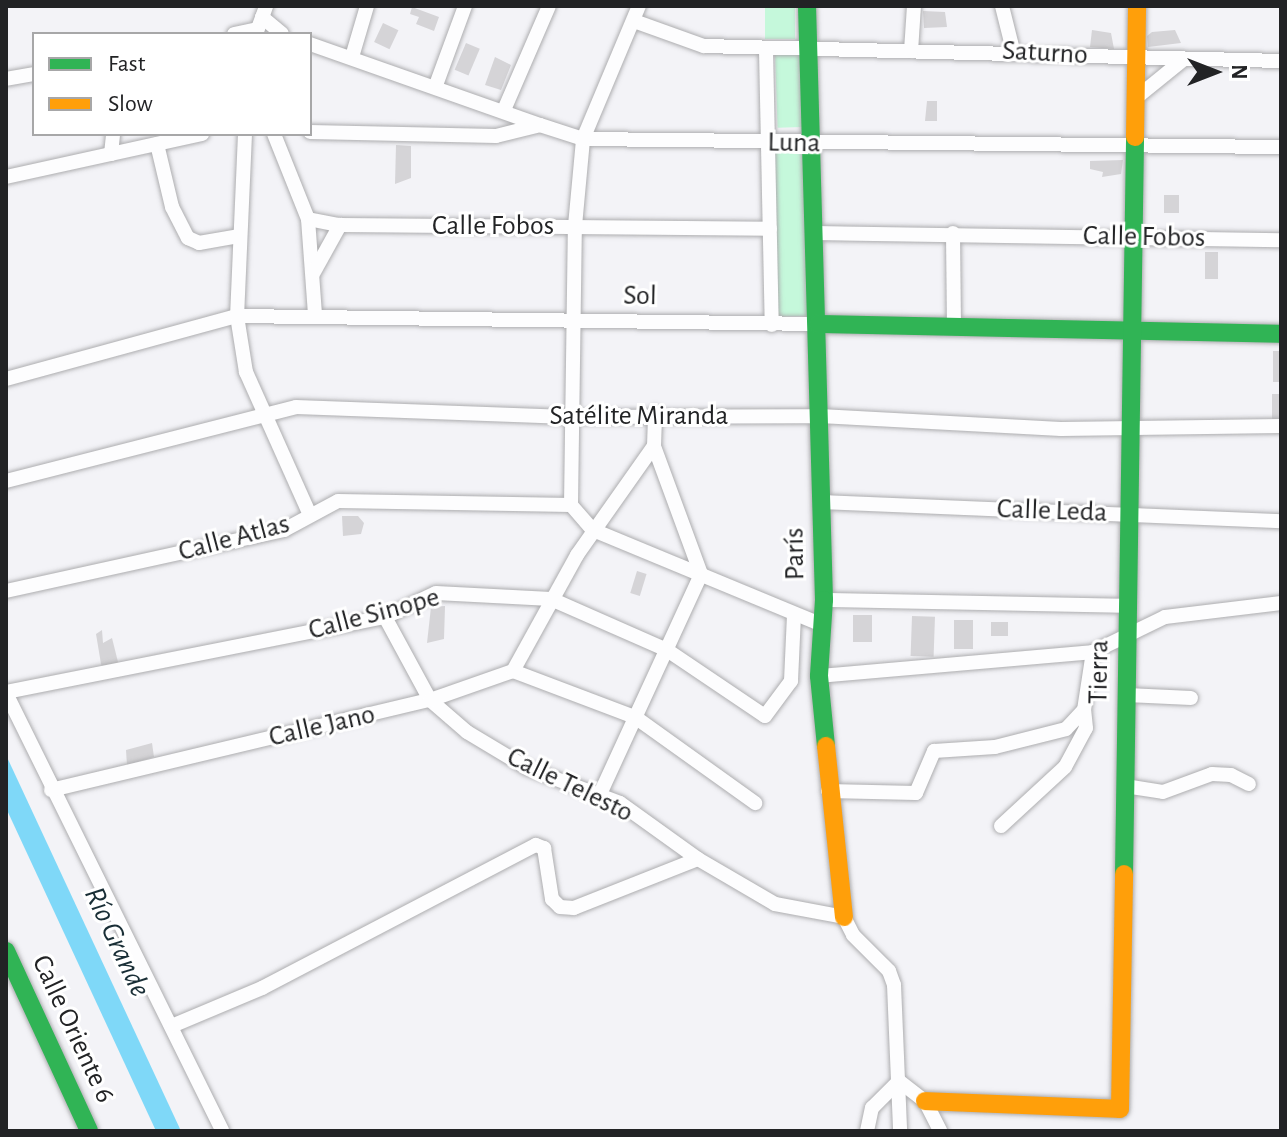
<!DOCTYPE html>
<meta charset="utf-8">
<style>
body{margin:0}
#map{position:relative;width:1287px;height:1137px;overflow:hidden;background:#f3f3f7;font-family:"Alegreya Sans",sans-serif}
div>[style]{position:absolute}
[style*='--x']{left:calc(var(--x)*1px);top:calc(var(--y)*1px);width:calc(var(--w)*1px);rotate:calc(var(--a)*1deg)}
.green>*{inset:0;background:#c5f8db;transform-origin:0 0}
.water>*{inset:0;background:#7fd8f8}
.building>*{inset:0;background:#d5d4d7;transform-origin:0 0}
.roads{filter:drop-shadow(0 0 2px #adadaf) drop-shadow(0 0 2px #adadaf)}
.street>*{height:14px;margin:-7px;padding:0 7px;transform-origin:7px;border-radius:7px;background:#fdfdfe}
.fast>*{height:18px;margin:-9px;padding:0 9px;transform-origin:9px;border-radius:9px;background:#30b455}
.slow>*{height:18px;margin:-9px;padding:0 9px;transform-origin:9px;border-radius:9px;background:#ff9f0a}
span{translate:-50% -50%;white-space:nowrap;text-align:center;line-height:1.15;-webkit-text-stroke:6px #fff;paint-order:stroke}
.street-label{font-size:28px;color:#222325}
.water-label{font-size:30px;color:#192e36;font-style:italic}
.frame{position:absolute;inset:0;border:8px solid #222325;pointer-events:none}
.legend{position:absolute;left:32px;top:32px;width:280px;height:104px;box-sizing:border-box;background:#fff;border:2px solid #a7a7a8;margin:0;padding:10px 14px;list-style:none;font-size:24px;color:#222325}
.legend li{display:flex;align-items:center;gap:16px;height:40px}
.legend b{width:40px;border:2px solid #a7a7a8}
.north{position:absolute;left:1175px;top:32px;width:80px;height:80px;-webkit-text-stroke:6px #fff;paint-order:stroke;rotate:90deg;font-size:22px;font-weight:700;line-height:32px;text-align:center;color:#222325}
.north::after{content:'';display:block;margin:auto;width:28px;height:36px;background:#222325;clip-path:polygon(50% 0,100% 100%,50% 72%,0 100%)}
</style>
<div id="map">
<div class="green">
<i style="left:765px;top:6px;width:30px;height:33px"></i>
<i style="left:800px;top:54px;width:73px;height:25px;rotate:88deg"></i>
<i style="left:805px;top:147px;width:169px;height:32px;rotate:89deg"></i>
</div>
<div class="water">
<i style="clip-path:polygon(6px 755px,181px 1131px,156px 1131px,6px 808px)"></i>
</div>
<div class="building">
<i style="clip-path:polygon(412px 7px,439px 17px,434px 31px,416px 24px,419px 17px,410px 14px)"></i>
<i style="clip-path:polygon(923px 11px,945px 12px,947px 27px,924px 28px)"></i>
<i style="left:383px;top:23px;width:17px;height:21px;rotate:25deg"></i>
<i style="clip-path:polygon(1092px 30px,1111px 33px,1114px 49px,1090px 47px)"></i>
<i style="clip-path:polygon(1175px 30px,1181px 43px,1148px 47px,1147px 36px,1152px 32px)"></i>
<i style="left:466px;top:43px;width:15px;height:29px;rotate:23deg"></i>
<i style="clip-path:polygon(495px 57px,511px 65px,501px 90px,485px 85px)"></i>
<i style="clip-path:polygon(927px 101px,937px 101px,937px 121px,925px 121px)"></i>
<i style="clip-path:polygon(396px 145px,411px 146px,411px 178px,395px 184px)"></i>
<i style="clip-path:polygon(1123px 160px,1121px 174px,1102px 177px,1103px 172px,1090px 169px,1090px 161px)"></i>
<i style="left:1164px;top:195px;width:15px;height:18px"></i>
<i style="left:1205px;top:252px;width:13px;height:27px"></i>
<i style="left:1273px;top:351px;width:8px;height:31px"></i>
<i style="left:1281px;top:394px;width:27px;height:9px;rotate:90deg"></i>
<i style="clip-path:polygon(342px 516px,358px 516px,364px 523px,361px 534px,343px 536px)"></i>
<i style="left:637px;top:571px;width:10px;height:23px;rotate:17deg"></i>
<i style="clip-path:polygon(445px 606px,444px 639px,427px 643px,431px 607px)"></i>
<i style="left:853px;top:615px;width:19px;height:27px"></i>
<i style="left:912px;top:616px;width:23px;height:40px;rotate:2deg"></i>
<i style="left:954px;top:620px;width:19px;height:29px"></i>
<i style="left:991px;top:622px;width:17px;height:14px"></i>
<i style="clip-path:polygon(102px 630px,103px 643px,112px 638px,119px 666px,104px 669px,101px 664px,96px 634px)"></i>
<i style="clip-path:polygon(152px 743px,154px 757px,127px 765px,126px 750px)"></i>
</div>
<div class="roads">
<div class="street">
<i style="--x:1002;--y:6;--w:45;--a:76"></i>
<i style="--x:262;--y:17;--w:26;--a:40"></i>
<i style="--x:634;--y:21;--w:74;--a:19.7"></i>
<i style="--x:704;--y:46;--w:577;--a:1.49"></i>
<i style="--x:234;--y:34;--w:24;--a:-12"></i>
<i style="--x:256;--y:34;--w:30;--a:-70"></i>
<i style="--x:310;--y:44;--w:244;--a:19.4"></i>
<i style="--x:766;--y:50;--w:275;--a:88.8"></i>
<i style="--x:911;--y:51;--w:45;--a:-86.2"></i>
<i style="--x:352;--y:57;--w:53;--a:-73.6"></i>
<i style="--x:6;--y:79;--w:28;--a:-10"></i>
<i style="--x:436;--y:85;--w:84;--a:-69.8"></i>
<i style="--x:1136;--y:98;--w:62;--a:-39.1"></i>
<i style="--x:504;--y:110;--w:113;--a:-66.6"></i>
<i style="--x:310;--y:132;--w:186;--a:1.2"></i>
<i style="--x:496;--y:136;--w:45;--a:-14"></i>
<i style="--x:540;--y:125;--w:45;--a:18"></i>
<i style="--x:583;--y:139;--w:698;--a:0.66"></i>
<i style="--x:245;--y:134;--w:182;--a:92.5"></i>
<i style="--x:237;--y:316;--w:57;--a:80.9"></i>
<i style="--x:246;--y:372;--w:157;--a:65.9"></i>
<i style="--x:274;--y:134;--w:92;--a:68.2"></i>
<i style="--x:308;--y:219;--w:95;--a:85.8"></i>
<i style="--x:157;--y:144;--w:65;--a:76.6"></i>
<i style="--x:172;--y:207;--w:35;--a:63"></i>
<i style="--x:188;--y:238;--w:12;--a:24"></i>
<i style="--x:199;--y:243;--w:40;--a:-10"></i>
<i style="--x:111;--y:154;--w:20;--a:-84"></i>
<i style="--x:6;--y:177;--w:201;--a:-12.4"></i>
<i style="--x:308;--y:219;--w:33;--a:11"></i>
<i style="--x:340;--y:225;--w:430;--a:0.5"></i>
<i style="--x:815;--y:233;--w:466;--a:0.9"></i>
<i style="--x:953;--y:233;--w:95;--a:89.4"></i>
<i style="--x:314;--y:272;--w:54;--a:-61"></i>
<i style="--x:6;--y:379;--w:239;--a:-15.3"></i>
<i style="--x:237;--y:316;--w:581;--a:0.79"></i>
<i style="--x:6;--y:481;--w:299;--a:-14.3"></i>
<i style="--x:296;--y:407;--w:279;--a:2.1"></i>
<i style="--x:575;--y:417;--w:245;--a:-0.2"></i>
<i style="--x:820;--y:416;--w:241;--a:3.1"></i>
<i style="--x:1061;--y:429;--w:220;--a:-0.8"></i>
<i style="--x:822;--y:502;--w:459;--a:2.4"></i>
<i style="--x:571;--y:505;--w:279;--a:-89.2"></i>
<i style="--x:575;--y:226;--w:87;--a:-84.7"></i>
<i style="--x:583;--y:139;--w:144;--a:-67.2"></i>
<i style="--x:6;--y:591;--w:285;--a:-12.4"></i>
<i style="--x:284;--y:530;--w:61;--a:-28.2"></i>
<i style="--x:338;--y:501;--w:233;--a:1"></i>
<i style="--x:571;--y:505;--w:33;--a:49"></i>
<i style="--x:593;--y:530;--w:246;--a:22.5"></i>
<i style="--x:824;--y:600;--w:304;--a:1.1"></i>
<i style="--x:385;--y:617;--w:94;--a:61.5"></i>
<i style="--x:430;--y:700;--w:49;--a:40.9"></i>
<i style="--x:467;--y:732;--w:70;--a:31"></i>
<i style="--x:527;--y:768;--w:99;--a:20.6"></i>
<i style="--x:620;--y:803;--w:96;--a:35.7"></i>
<i style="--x:698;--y:859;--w:89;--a:30.3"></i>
<i style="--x:775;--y:904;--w:70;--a:10.7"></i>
<i style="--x:844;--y:917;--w:20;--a:63"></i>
<i style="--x:853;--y:935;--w:51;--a:45"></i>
<i style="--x:889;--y:971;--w:15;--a:70"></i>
<i style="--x:894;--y:985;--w:146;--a:87.6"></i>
<i style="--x:513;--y:671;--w:130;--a:20.7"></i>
<i style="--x:635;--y:717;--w:148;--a:35.6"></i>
<i style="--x:819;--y:676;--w:275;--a:-5"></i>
<i style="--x:1093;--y:652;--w:80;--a:-25.9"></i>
<i style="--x:1165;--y:617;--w:117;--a:-6.9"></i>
<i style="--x:6;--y:692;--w:386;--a:-11.2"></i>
<i style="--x:385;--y:617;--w:56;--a:-25.2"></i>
<i style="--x:436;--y:593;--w:115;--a:3"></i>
<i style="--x:551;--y:599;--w:127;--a:23.7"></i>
<i style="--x:667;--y:650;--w:118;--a:34"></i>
<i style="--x:765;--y:716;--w:44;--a:-53.4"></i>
<i style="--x:791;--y:681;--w:67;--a:-87.4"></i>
<i style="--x:6;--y:693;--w:488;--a:63.7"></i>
<i style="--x:1127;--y:695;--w:64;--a:2.7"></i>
<i style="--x:1125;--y:786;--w:38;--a:9"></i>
<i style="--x:1163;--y:792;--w:52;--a:-20.2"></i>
<i style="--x:1212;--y:774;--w:19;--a:3"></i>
<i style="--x:1231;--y:775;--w:20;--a:27"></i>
<i style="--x:51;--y:790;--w:390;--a:-13.4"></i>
<i style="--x:430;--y:700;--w:88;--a:-19.3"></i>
<i style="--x:513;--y:671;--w:132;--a:-61.1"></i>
<i style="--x:577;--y:555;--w:133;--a:-54.8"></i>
<i style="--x:654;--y:446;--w:33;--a:-88"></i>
<i style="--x:828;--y:791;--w:88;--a:1.3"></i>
<i style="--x:916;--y:793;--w:46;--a:-66.8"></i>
<i style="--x:934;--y:751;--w:61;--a:-3.8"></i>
<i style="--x:995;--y:747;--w:73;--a:-14.2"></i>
<i style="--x:1066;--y:729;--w:26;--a:-47"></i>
<i style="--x:1084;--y:710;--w:59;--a:-81.2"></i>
<i style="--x:600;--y:794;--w:242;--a:-65.3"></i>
<i style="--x:701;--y:574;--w:136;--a:-110.2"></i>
<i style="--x:1001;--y:826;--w:87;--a:-42.7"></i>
<i style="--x:1065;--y:767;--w:44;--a:-61.7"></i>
<i style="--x:1086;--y:728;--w:18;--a:-96"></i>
<i style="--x:174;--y:1025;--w:95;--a:-22.8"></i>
<i style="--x:262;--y:988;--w:309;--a:-27.6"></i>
<i style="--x:536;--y:845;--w:9;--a:21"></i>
<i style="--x:544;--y:848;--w:52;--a:81.1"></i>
<i style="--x:552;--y:899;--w:11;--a:45"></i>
<i style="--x:560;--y:907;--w:14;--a:4"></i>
<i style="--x:574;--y:908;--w:133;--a:-21.6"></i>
<i style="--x:899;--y:1081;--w:33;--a:38"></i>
<i style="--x:925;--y:1101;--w:34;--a:63"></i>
<i style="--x:867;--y:1131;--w:24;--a:-78"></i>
<i style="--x:872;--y:1108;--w:38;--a:-45"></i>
</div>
<div class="fast">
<i style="--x:807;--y:6;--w:594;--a:88.36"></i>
<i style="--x:824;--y:600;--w:76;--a:93.8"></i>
<i style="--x:819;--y:676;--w:70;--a:84.3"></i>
<i style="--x:818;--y:324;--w:463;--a:1.2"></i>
<i style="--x:1124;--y:874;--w:737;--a:-89.14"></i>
<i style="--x:6;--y:951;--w:198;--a:65.2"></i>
</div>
<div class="slow">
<i style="--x:1135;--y:137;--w:131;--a:-89.1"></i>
<i style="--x:826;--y:746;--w:172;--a:84"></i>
<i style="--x:925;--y:1101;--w:195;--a:2.3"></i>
<i style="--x:1120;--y:1109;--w:235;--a:-89"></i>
</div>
</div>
<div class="street-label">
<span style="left:1045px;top:53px;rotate:3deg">Saturno</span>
<span style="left:794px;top:143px;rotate:1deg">Luna</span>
<span style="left:493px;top:226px">Calle Fobos</span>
<span style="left:1144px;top:237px;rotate:1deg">Calle Fobos</span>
<span style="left:640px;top:296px;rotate:1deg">Sol</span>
<span style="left:639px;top:416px">Satélite Miranda</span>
<span style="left:1052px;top:511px;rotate:2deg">Calle Leda</span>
<span style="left:234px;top:538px;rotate:-15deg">Calle Atlas</span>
<span style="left:795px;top:554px;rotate:-91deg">París</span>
<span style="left:374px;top:614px;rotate:-15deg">Calle Sinope</span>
<span style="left:1099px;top:672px;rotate:-89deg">Tierra</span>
<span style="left:322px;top:726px;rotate:-13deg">Calle Jano</span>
<span style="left:570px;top:785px;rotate:26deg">Calle Telesto</span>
<span style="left:73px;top:1029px;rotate:65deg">Calle Oriente 6</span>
</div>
<div class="water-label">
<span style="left:117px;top:942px;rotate:65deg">Río Grande</span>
</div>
<div class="frame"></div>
<ul class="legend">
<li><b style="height:10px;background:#30b455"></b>Fast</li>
<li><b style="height:10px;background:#ff9f0a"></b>Slow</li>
</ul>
<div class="north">N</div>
</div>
